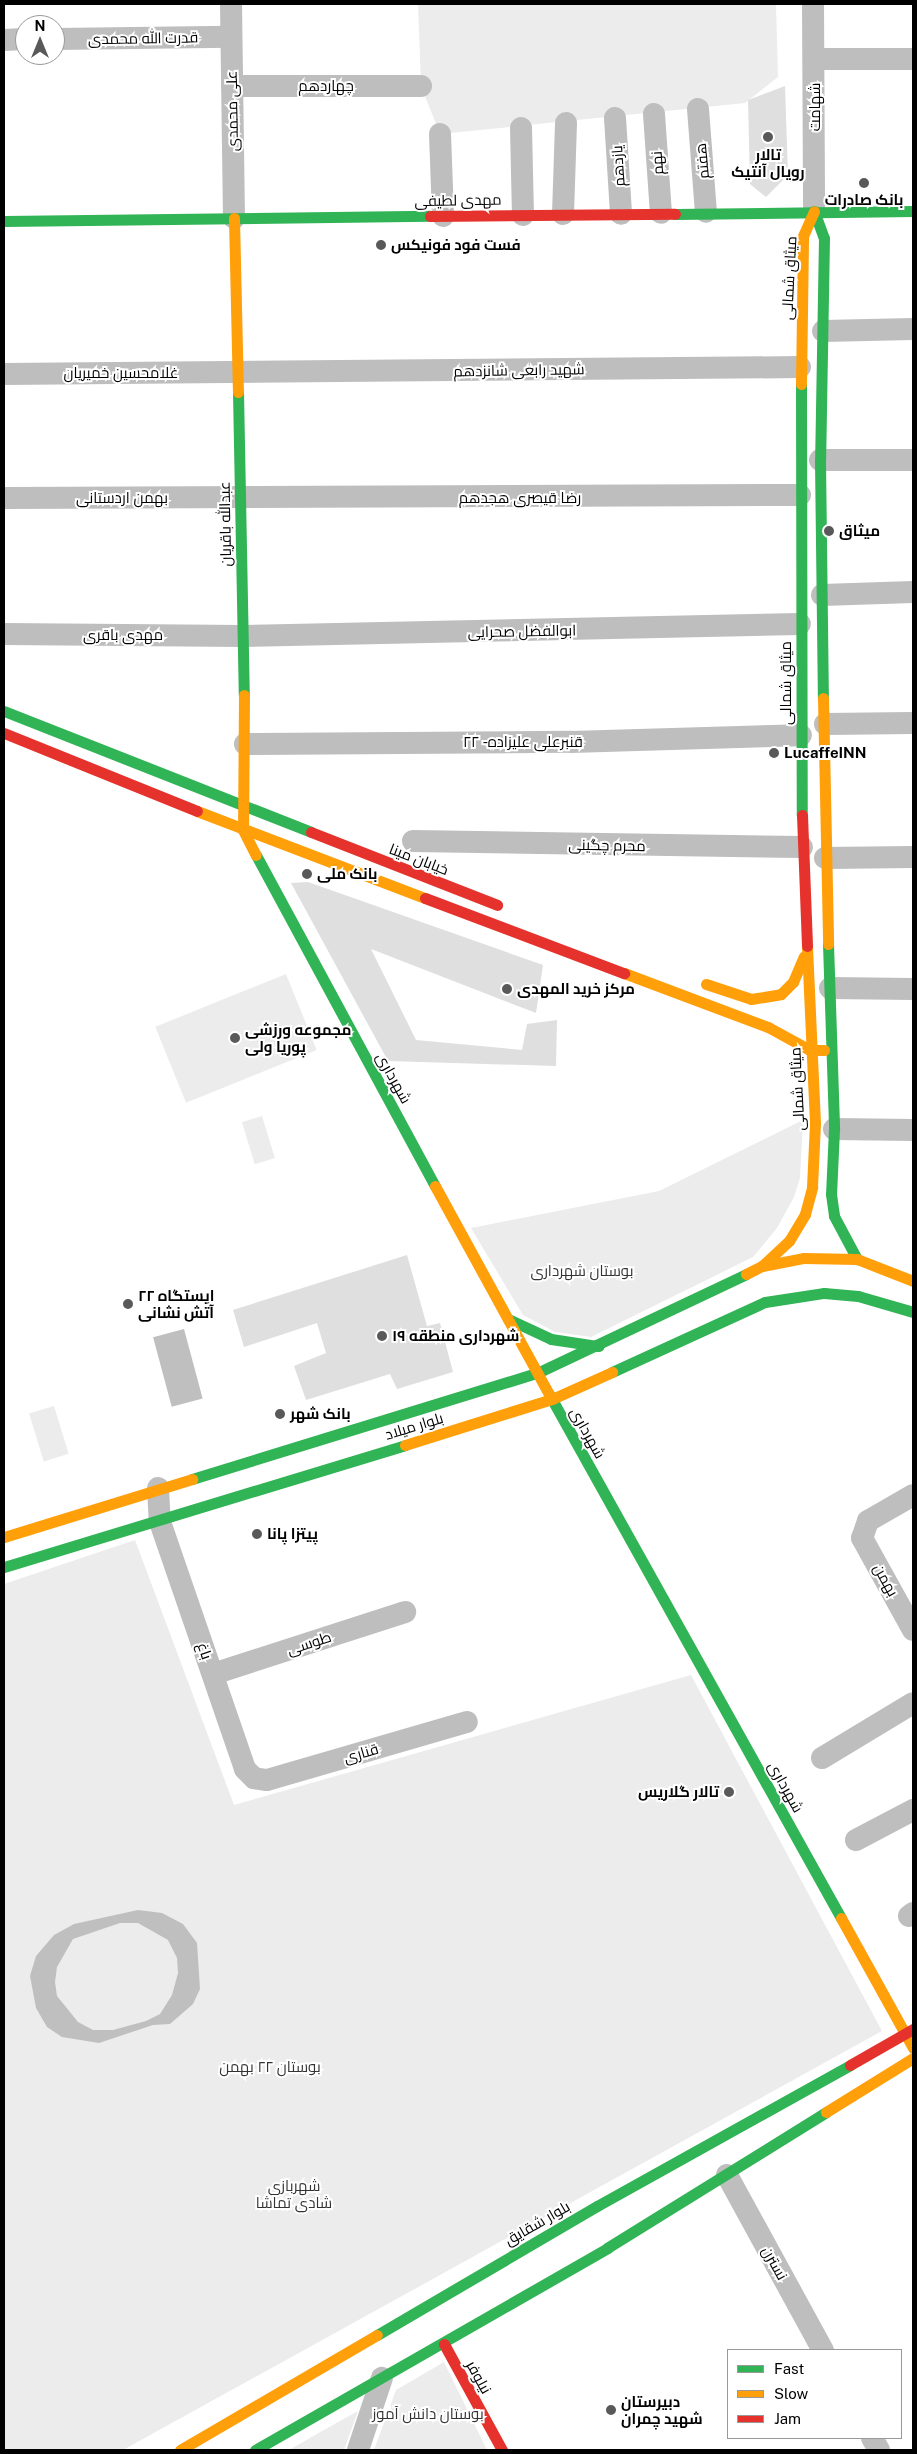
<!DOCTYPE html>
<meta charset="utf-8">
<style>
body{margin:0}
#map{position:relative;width:917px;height:2454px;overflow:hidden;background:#fff;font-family:"Public Sans",Cairo,sans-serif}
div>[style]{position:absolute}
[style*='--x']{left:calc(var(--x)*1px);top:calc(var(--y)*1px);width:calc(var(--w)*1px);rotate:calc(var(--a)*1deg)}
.green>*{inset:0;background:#ececec;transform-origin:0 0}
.water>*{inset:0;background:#bfbfbf;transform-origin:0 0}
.building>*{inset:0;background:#dfdfdf}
.street>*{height:22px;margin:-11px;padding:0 11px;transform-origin:11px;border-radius:11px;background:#bebebe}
.fast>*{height:11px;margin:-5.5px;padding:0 5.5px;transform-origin:5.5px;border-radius:5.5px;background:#30b455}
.slow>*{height:11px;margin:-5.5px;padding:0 5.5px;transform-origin:5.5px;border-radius:5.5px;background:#ff9f0a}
.jam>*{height:11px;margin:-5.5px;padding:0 5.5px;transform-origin:5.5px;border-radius:5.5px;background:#e5322d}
.dots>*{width:14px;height:14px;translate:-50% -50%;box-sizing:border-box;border:2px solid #fff;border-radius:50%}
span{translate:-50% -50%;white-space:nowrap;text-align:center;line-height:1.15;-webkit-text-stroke:4px #fff;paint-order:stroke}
.street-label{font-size:15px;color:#000}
.poi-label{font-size:15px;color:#000;font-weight:700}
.left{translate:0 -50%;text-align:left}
.right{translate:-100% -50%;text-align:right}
.park-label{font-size:15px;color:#333}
.frame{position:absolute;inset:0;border:5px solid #000;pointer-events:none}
.legend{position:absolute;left:727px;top:2349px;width:175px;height:90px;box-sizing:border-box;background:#fff;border:1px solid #999;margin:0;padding:6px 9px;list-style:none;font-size:15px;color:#000}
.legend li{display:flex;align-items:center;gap:10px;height:25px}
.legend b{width:25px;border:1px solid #999}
.north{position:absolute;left:15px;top:15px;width:50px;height:50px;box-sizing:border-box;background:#fff;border:1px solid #999;border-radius:50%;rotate:0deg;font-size:14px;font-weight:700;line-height:20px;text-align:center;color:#000}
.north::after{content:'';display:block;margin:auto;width:18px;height:22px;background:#595959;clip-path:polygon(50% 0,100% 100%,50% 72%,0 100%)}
</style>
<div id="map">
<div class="green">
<i style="clip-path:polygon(418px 4px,776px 4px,778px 77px,745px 103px,440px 134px,421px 86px)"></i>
<i style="left:286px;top:974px;width:82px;height:141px;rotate:68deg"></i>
<i style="left:262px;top:1116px;width:44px;height:21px;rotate:73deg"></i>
<i style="clip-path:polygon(803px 1120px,800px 1178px,794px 1197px,777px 1228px,753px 1257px,591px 1337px,555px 1332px,523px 1315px,471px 1228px,659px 1191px)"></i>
<i style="left:54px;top:1406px;width:50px;height:26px;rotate:73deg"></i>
<i style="clip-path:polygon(135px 1540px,234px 1805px,691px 1675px,882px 2031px,123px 2450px,4px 2450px,4px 1584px)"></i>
<i style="clip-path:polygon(444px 2362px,487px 2450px,374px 2450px,396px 2390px)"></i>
<i style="clip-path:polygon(358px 2411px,344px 2450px,289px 2450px,322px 2431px)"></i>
</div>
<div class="water">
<i style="left:184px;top:1329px;width:72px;height:32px;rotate:75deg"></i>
<i style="clip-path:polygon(evenodd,138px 1910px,162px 1913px,183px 1924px,197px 1943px,200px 1989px,193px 2004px,170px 2024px,153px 2025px,99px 2043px,62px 2037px,47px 2027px,36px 2008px,30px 1976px,36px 1956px,54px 1935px,74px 1924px,138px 1910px,120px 1923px,138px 1923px,168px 1940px,177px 1958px,178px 1973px,172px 1995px,160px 2014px,146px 2021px,113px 2030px,93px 2030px,78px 2022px,57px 1996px,55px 1982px,57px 1967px,73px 1939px,120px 1923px)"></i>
</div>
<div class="building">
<i style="clip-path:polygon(785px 86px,788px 175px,766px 197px,750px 184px,748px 100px)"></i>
<i style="clip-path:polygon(308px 882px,543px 965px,536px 1013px,371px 949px,416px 1040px,522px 1050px,527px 1024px,557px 1020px,556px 1066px,388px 1061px,291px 883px)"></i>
<i style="clip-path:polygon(407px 1255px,427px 1326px,440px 1323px,453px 1372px,397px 1389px,390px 1374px,306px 1400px,294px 1366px,326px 1353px,317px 1323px,244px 1347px,233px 1310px)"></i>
</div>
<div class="street">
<i style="--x:231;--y:4;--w:214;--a:89.2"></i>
<i style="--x:813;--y:4;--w:207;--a:89.7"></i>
<i style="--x:55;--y:39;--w:176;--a:-0.7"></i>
<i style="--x:4;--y:40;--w:21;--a:-3"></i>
<i style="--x:815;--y:59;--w:98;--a:0"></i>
<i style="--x:232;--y:86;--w:189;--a:0"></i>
<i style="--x:698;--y:109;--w:103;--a:85.6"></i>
<i style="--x:654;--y:114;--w:99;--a:86"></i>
<i style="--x:615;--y:118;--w:96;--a:86.4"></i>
<i style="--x:521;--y:128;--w:87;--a:88.7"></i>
<i style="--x:440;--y:134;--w:82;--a:87.9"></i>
<i style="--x:563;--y:214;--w:91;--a:-88.1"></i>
<i style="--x:823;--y:331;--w:90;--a:-1.3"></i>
<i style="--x:4;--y:374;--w:796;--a:-0.5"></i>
<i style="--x:820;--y:460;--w:93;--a:0"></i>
<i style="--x:4;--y:498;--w:796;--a:-0.22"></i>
<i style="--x:822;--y:595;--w:91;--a:-1.9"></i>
<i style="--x:4;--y:634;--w:239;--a:0.5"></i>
<i style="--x:243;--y:636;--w:557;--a:-1.23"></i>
<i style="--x:825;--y:724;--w:88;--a:-0.7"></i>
<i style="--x:245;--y:744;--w:326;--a:-0.4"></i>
<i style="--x:571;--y:742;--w:230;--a:-1.7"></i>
<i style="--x:413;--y:841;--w:389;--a:0.9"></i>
<i style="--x:825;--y:858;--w:88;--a:-0.7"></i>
<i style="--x:830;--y:988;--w:83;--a:0.7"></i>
<i style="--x:834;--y:1129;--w:79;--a:0.7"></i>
<i style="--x:158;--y:1488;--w:34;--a:87"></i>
<i style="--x:160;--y:1522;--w:261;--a:71"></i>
<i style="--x:245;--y:1769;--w:13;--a:45"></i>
<i style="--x:254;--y:1778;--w:13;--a:9"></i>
<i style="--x:267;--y:1780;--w:208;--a:-16.2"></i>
<i style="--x:913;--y:1495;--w:52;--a:150"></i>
<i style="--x:868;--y:1521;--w:18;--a:109"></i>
<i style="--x:862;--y:1538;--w:105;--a:61"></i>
<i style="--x:213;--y:1674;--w:202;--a:-17.9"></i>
<i style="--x:822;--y:1758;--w:106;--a:-31.1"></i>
<i style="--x:856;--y:1840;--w:64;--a:-27.8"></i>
<i style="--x:909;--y:1916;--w:5;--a:-37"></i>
<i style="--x:727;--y:2175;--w:200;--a:61.3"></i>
<i style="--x:872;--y:2438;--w:14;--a:60"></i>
<i style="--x:358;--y:2450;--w:76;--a:-71.6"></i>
</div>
<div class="fast">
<i style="--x:814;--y:211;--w:29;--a:70"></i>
<i style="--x:824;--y:238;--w:222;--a:91"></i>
<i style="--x:820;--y:460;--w:238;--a:89.3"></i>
<i style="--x:675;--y:214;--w:238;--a:-0.7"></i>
<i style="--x:4;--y:221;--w:426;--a:-0.7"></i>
<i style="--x:801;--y:384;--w:431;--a:89.9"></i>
<i style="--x:238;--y:392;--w:303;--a:88.9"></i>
<i style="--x:4;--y:711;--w:330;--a:21.5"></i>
<i style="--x:256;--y:855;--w:376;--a:61.6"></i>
<i style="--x:828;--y:944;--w:185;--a:88.1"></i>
<i style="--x:834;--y:1129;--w:65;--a:92.6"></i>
<i style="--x:831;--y:1194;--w:22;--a:82"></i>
<i style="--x:834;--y:1216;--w:49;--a:61.9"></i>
<i style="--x:508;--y:1319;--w:47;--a:24.9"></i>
<i style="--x:551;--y:1339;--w:48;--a:8.5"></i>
<i style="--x:612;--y:1372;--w:168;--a:-24.6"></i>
<i style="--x:765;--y:1302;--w:60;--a:-8.7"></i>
<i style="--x:824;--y:1293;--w:34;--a:5"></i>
<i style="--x:858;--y:1296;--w:57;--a:16.2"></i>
<i style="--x:549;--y:1394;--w:600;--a:60.87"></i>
<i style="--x:192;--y:1479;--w:361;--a:-17.1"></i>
<i style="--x:537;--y:1373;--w:231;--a:-25.3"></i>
<i style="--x:4;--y:1567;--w:419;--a:-16.9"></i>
<i style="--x:377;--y:2335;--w:255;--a:-30.4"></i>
<i style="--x:597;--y:2206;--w:290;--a:-29.1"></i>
<i style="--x:255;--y:2450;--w:406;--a:-29.8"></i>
<i style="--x:607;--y:2248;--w:258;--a:-31.8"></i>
</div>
<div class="slow">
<i style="--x:234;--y:218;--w:174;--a:88.7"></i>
<i style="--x:801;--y:384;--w:148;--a:-89.2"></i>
<i style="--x:803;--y:236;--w:27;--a:-66"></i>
<i style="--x:244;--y:695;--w:135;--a:90.4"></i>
<i style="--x:243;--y:830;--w:28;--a:63"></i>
<i style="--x:823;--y:698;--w:246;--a:88.8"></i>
<i style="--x:197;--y:811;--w:244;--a:20.9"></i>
<i style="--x:624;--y:973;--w:154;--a:20.6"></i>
<i style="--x:768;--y:1027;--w:48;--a:28.7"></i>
<i style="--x:810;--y:1050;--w:14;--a:0"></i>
<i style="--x:706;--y:984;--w:47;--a:18.4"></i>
<i style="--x:751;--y:999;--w:30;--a:-9"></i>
<i style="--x:781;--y:994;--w:17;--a:-45"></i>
<i style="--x:793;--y:982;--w:28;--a:-67"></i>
<i style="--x:435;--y:1186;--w:237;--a:61.3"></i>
<i style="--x:762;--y:1266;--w:37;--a:-43"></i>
<i style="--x:789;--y:1241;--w:31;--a:-59"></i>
<i style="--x:805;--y:1214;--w:28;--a:-75"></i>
<i style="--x:812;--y:1187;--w:64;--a:-87.3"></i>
<i style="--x:815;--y:1123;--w:177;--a:-92.6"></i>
<i style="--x:746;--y:1274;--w:18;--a:-27"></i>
<i style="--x:762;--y:1266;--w:43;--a:-10.8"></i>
<i style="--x:804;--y:1258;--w:53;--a:1.1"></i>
<i style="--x:857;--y:1259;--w:60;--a:21.4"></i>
<i style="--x:405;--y:1445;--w:154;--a:-17.4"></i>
<i style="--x:552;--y:1399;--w:66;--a:-24.2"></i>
<i style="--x:4;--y:1537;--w:197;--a:-17.1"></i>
<i style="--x:841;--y:1918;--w:149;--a:61"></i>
<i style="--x:826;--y:2112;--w:102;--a:-31.8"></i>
<i style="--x:180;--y:2450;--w:228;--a:-30.3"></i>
</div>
<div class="jam">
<i style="--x:430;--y:216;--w:245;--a:-0.5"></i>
<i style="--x:4;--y:733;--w:208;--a:22"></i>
<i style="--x:802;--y:815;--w:131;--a:87.8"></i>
<i style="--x:311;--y:832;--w:200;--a:21.4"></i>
<i style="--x:425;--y:898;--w:213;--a:20.7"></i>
<i style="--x:850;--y:2065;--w:73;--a:-29.7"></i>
<i style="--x:444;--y:2344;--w:121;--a:61.3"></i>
</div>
<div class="dots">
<i style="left:768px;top:137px;background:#595959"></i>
<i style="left:864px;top:183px;background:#595959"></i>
<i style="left:381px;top:245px;background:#595959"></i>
<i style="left:829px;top:531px;background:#595959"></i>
<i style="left:774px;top:753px;background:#595959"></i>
<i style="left:307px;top:874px;background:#595959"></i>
<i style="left:507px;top:989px;background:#595959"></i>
<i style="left:235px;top:1038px;background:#595959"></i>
<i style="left:128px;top:1304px;background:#595959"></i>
<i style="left:382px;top:1336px;background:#595959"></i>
<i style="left:280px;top:1414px;background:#595959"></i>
<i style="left:257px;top:1534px;background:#595959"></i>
<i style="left:729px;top:1792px;background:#595959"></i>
<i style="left:611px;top:2410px;background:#595959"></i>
</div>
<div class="street-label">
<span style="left:143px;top:38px;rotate:-1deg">قدرت الله محمدی</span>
<span style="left:326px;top:86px">چهاردهم</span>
<span style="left:815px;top:107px;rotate:-90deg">شهامت</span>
<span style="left:232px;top:111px;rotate:-91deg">علی محمدی</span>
<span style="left:702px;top:161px;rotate:-95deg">هفتم</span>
<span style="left:657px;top:163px;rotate:-94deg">نهم</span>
<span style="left:618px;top:166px;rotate:-94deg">یازدهم</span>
<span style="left:458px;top:200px;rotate:-1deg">مهدی لطیفی</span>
<span style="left:789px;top:278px;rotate:-87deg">میثاق شمالی</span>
<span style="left:519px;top:370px;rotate:-1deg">شهید رابعی شانزدهم</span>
<span style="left:121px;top:373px">غلامحسین خمیریان</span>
<span style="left:122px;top:498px">بهمن اردستانی</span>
<span style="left:520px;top:498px">رضا قیصری هجدهم</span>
<span style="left:225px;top:524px;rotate:-91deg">عبدالله باقریان</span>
<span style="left:522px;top:631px;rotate:-1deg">ابوالفضل صحرایی</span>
<span style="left:123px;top:635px">مهدی باقری</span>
<span style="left:786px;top:683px;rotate:-90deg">میثاق شمالی</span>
<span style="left:523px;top:742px">قنبرعلی علیزاده - ۲۲</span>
<span style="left:607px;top:845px;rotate:1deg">محرم چگینی</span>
<span style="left:419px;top:859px;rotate:21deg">خیابان مینا</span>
<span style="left:394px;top:1078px;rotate:61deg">شهرداری</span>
<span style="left:797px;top:1089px;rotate:-93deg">میثاق شمالی</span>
<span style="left:414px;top:1426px;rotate:-17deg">بلوار میلاد</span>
<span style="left:588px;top:1433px;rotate:61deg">شهرداری</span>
<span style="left:886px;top:1580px;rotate:61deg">بهمن</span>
<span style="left:309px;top:1643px;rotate:-18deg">طوسی</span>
<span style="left:205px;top:1651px;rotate:71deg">باغ</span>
<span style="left:361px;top:1753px;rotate:-16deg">قناری</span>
<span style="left:786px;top:1787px;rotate:61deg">شهرداری</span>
<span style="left:537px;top:2223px;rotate:-30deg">بلوار شقایق</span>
<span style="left:775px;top:2263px;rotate:61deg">نسترن</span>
<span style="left:479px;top:2377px;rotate:61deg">نیلوفر</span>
</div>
<div class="poi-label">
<span style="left:768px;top:163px">تالار<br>رویال آنتیک</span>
<span style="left:864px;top:200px">بانک صادرات</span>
<span class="left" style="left:391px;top:245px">فست فود فونیکس</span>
<span class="left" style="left:839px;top:531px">میثاق</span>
<span class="left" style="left:784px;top:753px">LucaffeINN</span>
<span class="left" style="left:317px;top:874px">بانک ملی</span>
<span class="left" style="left:517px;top:989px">مرکز خرید المهدی</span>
<span class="left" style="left:245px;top:1038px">مجموعه ورزشی<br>پوریا ولی</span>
<span class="left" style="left:138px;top:1304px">ایستگاه ۲۲<br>آتش نشانی</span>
<span class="left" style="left:392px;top:1336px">شهرداری منطقه ۱۹</span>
<span class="left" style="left:290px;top:1414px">بانک شهر</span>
<span class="left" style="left:267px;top:1534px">پیتزا پانا</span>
<span class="right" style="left:719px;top:1792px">تالار گلاریس</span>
<span class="left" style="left:621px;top:2410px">دبیرستان<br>شهید چمران</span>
</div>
<div class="park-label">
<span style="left:582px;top:1271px">بوستان شهرداری</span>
<span style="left:270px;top:2067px">بوستان ۲۲ بهمن</span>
<span style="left:294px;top:2194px">شهربازی<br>شادی تماشا</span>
<span style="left:428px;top:2414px">بوستان دانش آموز</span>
</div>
<div class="frame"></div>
<ul class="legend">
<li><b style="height:6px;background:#30b455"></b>Fast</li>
<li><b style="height:6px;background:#ff9f0a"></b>Slow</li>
<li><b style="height:6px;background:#e5322d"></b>Jam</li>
</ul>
<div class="north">N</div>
</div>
